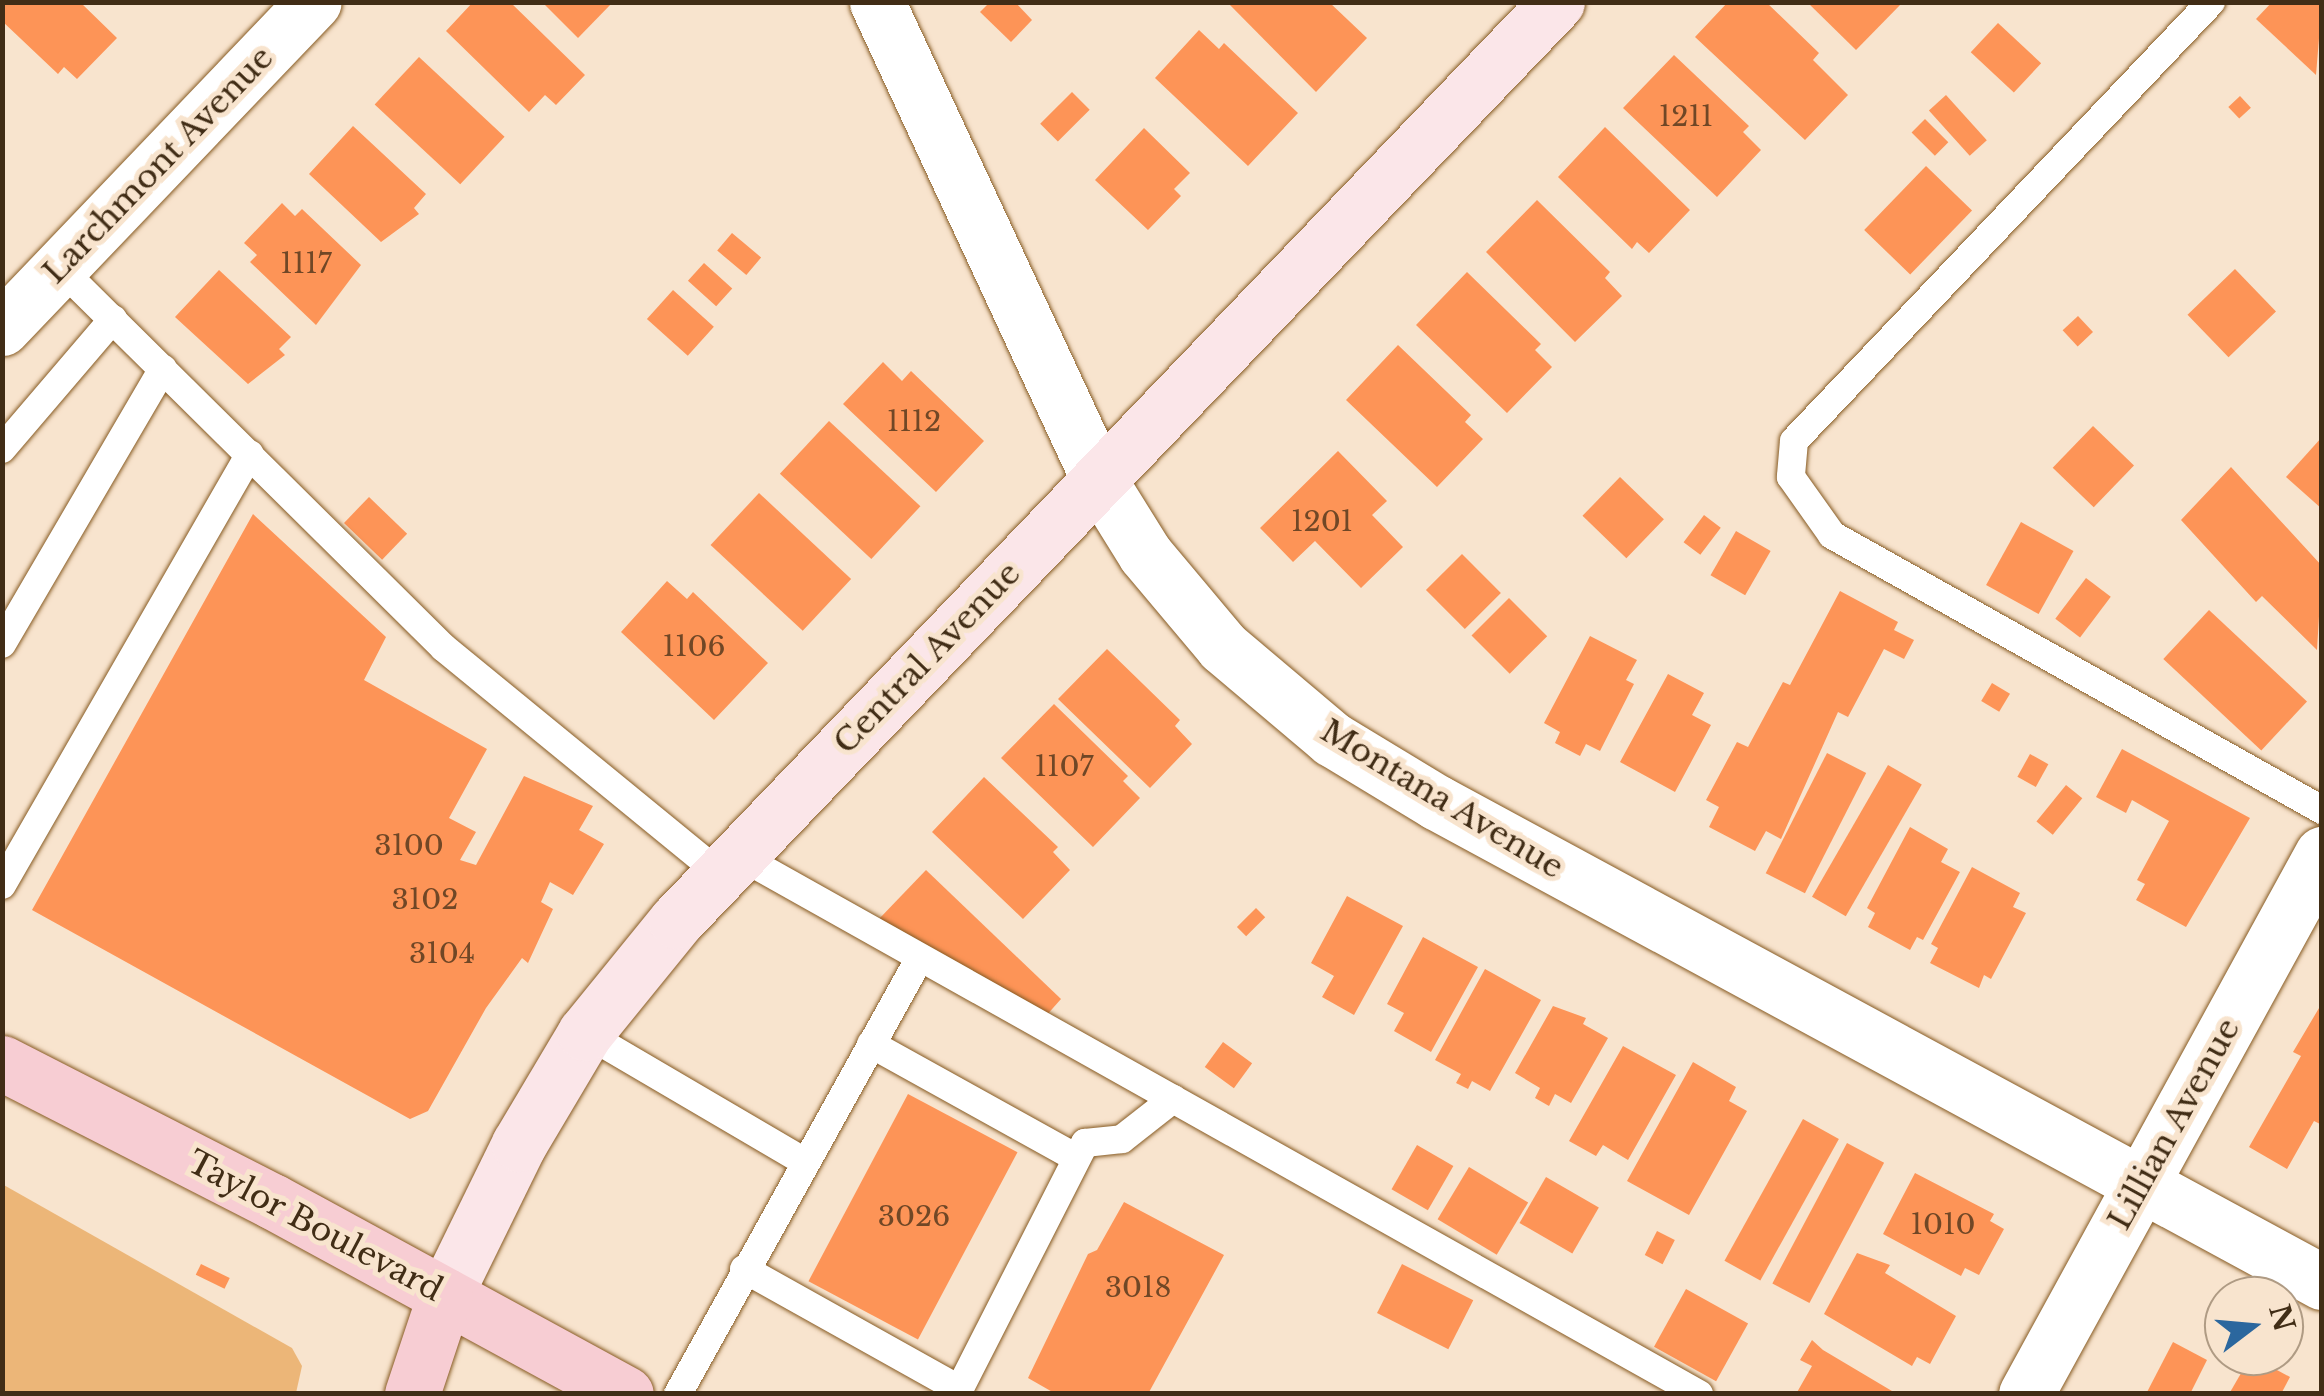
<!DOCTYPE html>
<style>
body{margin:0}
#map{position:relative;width:2324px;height:1396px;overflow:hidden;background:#f8e4ce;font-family:"Libre Baskerville",serif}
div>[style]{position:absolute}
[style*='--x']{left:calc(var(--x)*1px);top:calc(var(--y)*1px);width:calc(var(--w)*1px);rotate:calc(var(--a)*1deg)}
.green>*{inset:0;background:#ecb678}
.building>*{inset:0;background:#fd9457;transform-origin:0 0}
.roads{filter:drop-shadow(0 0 2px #875b23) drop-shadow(0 0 2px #875b23)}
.lane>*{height:28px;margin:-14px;padding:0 14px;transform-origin:14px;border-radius:14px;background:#fff}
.street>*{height:55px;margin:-27.5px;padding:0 27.5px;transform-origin:27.5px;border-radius:27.5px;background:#fff}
.secondary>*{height:55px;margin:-27.5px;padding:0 27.5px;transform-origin:27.5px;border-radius:27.5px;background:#fbe6e9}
.primary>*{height:55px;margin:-27.5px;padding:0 27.5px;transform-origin:27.5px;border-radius:27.5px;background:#f7cdd3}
span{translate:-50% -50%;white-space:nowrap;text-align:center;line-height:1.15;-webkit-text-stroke:10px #f8e4ce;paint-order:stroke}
.number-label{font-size:28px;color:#704726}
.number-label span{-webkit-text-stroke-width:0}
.street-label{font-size:32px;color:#412d16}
.frame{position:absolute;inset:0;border:5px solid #412d16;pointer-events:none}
.north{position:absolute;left:2204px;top:1276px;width:100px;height:100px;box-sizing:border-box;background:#f8e4ce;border:2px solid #af9b84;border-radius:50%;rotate:74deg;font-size:28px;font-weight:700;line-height:40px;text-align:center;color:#412d16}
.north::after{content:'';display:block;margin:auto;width:35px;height:45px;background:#2b679e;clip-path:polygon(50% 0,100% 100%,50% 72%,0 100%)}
</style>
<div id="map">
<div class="green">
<i style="clip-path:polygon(2px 1184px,292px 1348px,302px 1366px,296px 1393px,3px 1393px)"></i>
</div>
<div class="building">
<i style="clip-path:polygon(2px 2px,80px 2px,117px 38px,77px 79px,64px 67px,58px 74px,2px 21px)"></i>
<i style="clip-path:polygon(473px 2px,510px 2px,585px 75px,556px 105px,545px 95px,529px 112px,446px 31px)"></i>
<i style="clip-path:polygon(542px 2px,613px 2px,578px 38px)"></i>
<i style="clip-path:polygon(990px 2px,1015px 2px,1032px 20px,1011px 42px,980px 12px)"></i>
<i style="clip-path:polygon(1227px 2px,1329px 2px,1367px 38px,1316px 92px)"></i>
<i style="clip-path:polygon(1728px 2px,1766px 2px,1819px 53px,1813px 60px,1848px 95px,1805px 140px,1695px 37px)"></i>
<i style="clip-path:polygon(1807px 2px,1903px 2px,1856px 50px)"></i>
<i style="clip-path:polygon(2272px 2px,2322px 2px,2316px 75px,2256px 19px)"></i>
<i style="left:1998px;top:23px;width:59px;height:40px;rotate:43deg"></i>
<i style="clip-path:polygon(1199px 30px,1219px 49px,1224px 43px,1298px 113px,1248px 166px,1155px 78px)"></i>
<i style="clip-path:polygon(1674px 55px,1749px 126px,1743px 132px,1761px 150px,1717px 197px,1623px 108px)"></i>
<i style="left:419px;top:57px;width:117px;height:65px;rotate:43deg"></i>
<i style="left:1072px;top:92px;width:25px;height:45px;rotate:45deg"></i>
<i style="left:1946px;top:95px;width:61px;height:23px;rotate:48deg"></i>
<i style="left:2240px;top:96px;width:16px;height:16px;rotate:47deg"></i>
<i style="left:1925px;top:119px;width:33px;height:19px;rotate:45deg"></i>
<i style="clip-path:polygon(353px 126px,426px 194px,414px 208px,419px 214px,381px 242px,309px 174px)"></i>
<i style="clip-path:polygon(1605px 127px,1690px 210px,1649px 253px,1637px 242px,1632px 249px,1558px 177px)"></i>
<i style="clip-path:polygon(1144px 128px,1190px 173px,1174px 189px,1181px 196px,1148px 230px,1095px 180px)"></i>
<i style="left:1926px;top:166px;width:64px;height:89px;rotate:44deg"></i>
<i style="clip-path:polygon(1537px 200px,1610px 272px,1605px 278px,1622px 296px,1575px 342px,1486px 252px)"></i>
<i style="clip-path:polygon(282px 203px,295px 216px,302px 209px,361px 265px,316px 325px,250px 262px,257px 255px,244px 243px)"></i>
<i style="left:732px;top:233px;width:38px;height:23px;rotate:40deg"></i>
<i style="left:704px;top:263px;width:38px;height:24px;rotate:42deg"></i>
<i style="left:2235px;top:269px;width:59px;height:66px;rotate:46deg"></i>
<i style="clip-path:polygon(219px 270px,291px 337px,279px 349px,285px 355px,248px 384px,175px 317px)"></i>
<i style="clip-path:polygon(1467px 272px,1541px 344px,1535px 350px,1552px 367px,1507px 413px,1416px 325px)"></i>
<i style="left:673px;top:290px;width:55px;height:39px;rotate:42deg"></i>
<i style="left:2078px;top:316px;width:22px;height:21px;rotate:47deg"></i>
<i style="clip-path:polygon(1398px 345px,1471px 415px,1465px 422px,1483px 439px,1437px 487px,1346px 400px)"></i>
<i style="clip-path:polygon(883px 362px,902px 381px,911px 371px,984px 441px,936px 492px,843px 404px)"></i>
<i style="left:829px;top:421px;width:125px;height:72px;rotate:43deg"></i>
<i style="left:2093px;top:426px;width:57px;height:58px;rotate:44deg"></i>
<i style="clip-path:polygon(2322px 437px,2322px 509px,2286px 477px)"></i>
<i style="clip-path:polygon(1338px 451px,1387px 501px,1372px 515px,1403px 547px,1361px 588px,1315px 541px,1293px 562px,1260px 528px)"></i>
<i style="clip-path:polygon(2231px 467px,2322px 566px,2317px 650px,2262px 596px,2256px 602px,2181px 520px)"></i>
<i style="left:1620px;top:477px;width:61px;height:54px;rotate:44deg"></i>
<i style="left:759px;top:493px;width:126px;height:71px;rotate:43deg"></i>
<i style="left:369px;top:497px;width:53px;height:36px;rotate:44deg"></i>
<i style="clip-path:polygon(253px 514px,386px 637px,364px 680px,487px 749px,449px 818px,476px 832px,460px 860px,476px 865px,524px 776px,593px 806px,579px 830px,604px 844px,573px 895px,550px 882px,541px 902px,553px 909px,528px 963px,522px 958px,486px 1008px,428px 1111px,410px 1119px,32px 910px)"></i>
<i style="left:1704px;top:515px;width:21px;height:34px;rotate:37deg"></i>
<i style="left:2021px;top:522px;width:60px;height:72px;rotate:29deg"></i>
<i style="left:1736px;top:531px;width:40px;height:51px;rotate:30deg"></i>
<i style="left:1462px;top:554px;width:55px;height:51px;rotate:45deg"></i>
<i style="left:2086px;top:578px;width:31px;height:51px;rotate:37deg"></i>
<i style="clip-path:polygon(667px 581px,687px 599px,693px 592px,768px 663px,714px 720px,621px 632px)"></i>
<i style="clip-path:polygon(1840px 591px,1898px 622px,1894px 630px,1914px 640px,1904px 659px,1884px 649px,1848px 717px,1838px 712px,1781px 839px,1766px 831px,1755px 851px,1709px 827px,1719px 807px,1706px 800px,1737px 742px,1748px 747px,1783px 682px,1790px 685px)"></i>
<i style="left:1509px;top:598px;width:54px;height:53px;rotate:45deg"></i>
<i style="left:2209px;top:610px;width:134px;height:67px;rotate:43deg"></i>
<i style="clip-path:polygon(1590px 636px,1637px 660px,1626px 680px,1634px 684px,1600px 751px,1586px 744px,1580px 756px,1555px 743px,1560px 732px,1544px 723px)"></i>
<i style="clip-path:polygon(1107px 649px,1180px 720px,1175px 726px,1192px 744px,1150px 788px,1058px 699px)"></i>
<i style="clip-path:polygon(1668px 674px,1704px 693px,1692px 715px,1711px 725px,1675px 792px,1620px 762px)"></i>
<i style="left:1992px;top:683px;width:21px;height:21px;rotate:31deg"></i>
<i style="clip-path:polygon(1054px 704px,1128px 776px,1123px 781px,1140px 798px,1093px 847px,1001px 758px)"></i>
<i style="clip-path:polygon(2122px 749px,2250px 818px,2186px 927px,2136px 900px,2145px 884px,2137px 880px,2169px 821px,2132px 800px,2126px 813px,2096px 797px)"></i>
<i style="left:1827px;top:753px;width:44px;height:135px;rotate:27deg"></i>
<i style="left:2030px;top:754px;width:21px;height:26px;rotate:29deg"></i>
<i style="left:1888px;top:765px;width:39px;height:152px;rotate:30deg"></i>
<i style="clip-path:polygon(984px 777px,1058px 847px,1053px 852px,1070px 870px,1023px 919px,932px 832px)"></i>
<i style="left:2066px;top:785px;width:21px;height:47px;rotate:39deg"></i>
<i style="clip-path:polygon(1910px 827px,1948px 849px,1941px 862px,1960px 872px,1923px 940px,1917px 937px,1910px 950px,1868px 927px,1875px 913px,1867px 908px)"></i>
<i style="clip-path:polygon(1972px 867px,2020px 893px,2013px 907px,2026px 913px,1991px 979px,1984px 975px,1979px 988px,1930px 963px,1938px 948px,1931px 944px)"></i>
<i style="clip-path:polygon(926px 870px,1061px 999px,1045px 1017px,878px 920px)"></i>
<i style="clip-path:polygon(1347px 896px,1403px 926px,1354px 1015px,1322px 997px,1334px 976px,1311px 963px)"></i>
<i style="left:1256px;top:908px;width:13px;height:27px;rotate:45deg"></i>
<i style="clip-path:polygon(1423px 937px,1478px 967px,1431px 1052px,1394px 1031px,1404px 1013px,1387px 1004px)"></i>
<i style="clip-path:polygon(1485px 969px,1541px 1000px,1490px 1091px,1472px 1081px,1468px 1089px,1456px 1083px,1461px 1074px,1435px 1060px)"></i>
<i style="clip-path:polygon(2322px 1003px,2322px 1125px,2314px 1121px,2287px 1169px,2249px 1147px,2301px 1056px,2293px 1052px)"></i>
<i style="clip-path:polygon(1553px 1006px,1586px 1018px,1583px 1024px,1608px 1038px,1571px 1103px,1555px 1094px,1549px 1106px,1535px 1098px,1540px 1088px,1515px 1073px)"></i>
<i style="left:1223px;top:1042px;width:36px;height:31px;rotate:36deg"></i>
<i style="clip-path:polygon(1623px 1046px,1676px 1075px,1628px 1160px,1603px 1145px,1596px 1156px,1569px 1141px)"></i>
<i style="clip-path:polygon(1693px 1062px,1736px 1087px,1729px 1101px,1747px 1111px,1689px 1215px,1627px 1181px)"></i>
<i style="left:908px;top:1094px;width:124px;height:212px;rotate:28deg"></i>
<i style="left:1803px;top:1119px;width:41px;height:162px;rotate:29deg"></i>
<i style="left:1847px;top:1143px;width:42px;height:159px;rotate:28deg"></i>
<i style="left:1417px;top:1145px;width:42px;height:51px;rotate:30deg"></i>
<i style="left:1469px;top:1167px;width:69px;height:61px;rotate:31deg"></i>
<i style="clip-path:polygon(1915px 1173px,1994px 1214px,1990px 1221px,2004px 1229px,1979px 1275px,1965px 1268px,1961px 1276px,1883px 1234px)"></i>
<i style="left:1546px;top:1177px;width:61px;height:53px;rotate:30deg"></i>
<i style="clip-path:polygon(1124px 1202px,1224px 1255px,1148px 1394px,1056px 1394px,1028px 1378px,1088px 1254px,1097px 1250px)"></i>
<i style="left:1657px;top:1231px;width:20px;height:27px;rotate:27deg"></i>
<i style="clip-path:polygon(1857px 1253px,1890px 1265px,1885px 1273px,1956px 1316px,1930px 1364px,1917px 1357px,1912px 1366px,1824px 1314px)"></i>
<i style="left:201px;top:1264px;width:32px;height:12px;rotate:26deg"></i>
<i style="left:1402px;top:1264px;width:80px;height:55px;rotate:27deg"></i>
<i style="left:1686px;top:1289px;width:71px;height:66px;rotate:29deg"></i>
<i style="clip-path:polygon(1812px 1340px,1823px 1350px,1897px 1394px,1796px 1394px,1812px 1366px,1800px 1360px)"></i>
<i style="clip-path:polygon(2173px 1342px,2207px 1360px,2190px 1394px,2146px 1394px)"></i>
<i style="clip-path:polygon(2251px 1356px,2290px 1377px,2281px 1394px,2229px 1394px)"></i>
</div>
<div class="roads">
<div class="lane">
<i style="--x:2211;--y:2;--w:605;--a:133.53"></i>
<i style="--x:1794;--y:441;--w:36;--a:95"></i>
<i style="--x:1791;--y:477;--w:71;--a:54.7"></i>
<i style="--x:1832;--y:535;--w:562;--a:29.3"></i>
<i style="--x:60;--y:268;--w:540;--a:44.7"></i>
<i style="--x:444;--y:648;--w:357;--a:39.3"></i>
<i style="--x:2;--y:449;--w:171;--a:-49.5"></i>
<i style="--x:2;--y:644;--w:319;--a:-59.7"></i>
<i style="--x:738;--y:855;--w:1102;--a:29.29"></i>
<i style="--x:2;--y:885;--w:497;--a:-60.1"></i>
<i style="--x:585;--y:1033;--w:255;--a:30.4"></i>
<i style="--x:871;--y:1044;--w:235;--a:29"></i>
<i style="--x:744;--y:1269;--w:246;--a:29.2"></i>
<i style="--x:678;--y:1394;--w:495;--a:-61"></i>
<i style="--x:957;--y:1394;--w:282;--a:-63"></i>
<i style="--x:1085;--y:1143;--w:37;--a:-6"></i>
<i style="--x:1122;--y:1139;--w:65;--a:-38.1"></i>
</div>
<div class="street">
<i style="--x:877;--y:2;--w:527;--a:65.09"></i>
<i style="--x:1099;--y:480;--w:87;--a:58.1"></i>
<i style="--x:1145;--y:554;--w:121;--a:50"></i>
<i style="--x:1223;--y:647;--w:143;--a:40.2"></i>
<i style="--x:1332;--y:739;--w:122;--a:31.2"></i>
<i style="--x:1436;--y:802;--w:1008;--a:28.45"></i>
<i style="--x:2;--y:328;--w:451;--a:-46.3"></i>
<i style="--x:2026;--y:1394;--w:616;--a:-61.27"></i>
</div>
<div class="secondary">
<i style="--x:445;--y:1295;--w:168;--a:-63.9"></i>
<i style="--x:519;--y:1144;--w:129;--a:-59.3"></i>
<i style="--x:585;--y:1033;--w:144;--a:-50.9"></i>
<i style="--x:676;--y:921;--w:1273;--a:-46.21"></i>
</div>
<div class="primary">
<i style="--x:2;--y:1063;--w:303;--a:27.1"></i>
<i style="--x:272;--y:1201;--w:403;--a:28.6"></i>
<i style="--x:412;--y:1394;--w:104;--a:-71.6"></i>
</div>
</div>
<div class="number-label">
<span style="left:1686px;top:117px">1211</span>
<span style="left:306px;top:264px">1117</span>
<span style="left:914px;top:422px">1112</span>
<span style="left:1322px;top:522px">1201</span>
<span style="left:694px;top:647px">1106</span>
<span style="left:1064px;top:767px">1107</span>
<span style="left:409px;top:846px">3100</span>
<span style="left:425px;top:900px">3102</span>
<span style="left:442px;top:954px">3104</span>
<span style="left:914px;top:1217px">3026</span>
<span style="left:1943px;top:1225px">1010</span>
<span style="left:1138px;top:1288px">3018</span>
</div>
<div class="street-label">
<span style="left:158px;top:165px;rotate:-46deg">Larchmont Avenue</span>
<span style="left:927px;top:658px;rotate:-46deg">Central Avenue</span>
<span style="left:1442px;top:799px;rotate:31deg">Montana Avenue</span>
<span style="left:2174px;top:1124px;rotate:-61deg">Lillian Avenue</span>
<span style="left:315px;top:1226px;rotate:28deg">Taylor Boulevard</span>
</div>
<div class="frame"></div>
<div class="north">N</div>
</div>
